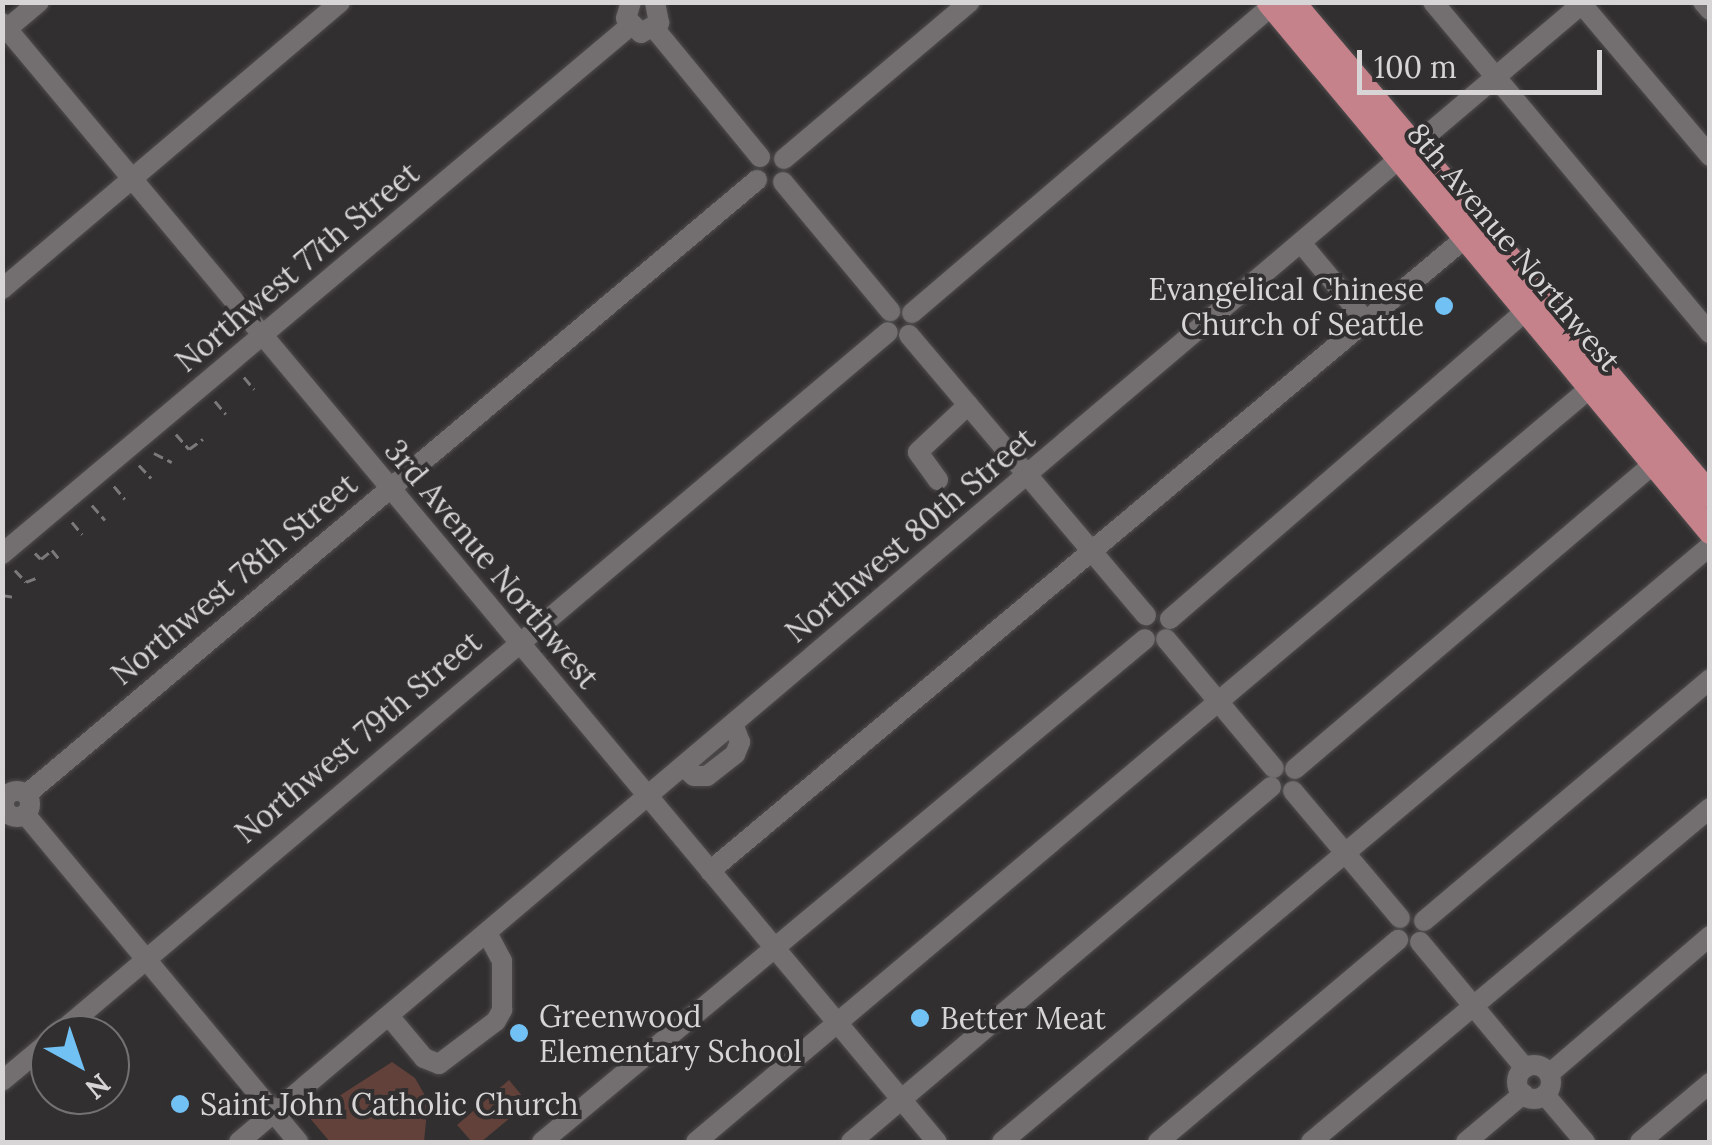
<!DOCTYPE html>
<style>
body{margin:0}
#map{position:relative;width:1712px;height:1145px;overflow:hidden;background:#322f30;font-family:Lora,serif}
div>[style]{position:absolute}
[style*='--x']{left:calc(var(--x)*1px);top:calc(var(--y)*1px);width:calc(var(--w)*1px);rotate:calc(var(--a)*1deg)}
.green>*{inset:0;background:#61413a}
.path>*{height:2.5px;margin-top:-1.25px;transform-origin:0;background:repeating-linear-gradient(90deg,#7b797a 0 10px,transparent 0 15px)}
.roads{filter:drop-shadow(0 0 2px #4f4c4d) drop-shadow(0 0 2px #4f4c4d)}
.minor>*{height:20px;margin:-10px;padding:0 10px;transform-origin:10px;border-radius:10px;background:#736f71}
.minor>.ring{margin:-10px;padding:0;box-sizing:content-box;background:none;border:20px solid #736f71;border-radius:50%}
.major>*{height:25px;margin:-12.5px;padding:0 12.5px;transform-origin:12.5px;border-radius:12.5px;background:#c6828b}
.dots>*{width:28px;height:28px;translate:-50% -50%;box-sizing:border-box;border:5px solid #322f30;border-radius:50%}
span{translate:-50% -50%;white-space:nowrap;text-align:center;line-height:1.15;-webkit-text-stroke:8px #322f30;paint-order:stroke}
.street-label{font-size:30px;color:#d7d5d6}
.poi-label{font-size:30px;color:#d7d5d6}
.right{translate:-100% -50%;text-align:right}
.left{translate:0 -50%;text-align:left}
.frame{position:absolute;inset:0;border:5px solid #d7d5d6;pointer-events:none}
.north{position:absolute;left:30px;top:1015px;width:100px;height:100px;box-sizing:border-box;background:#322f30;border:2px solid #747172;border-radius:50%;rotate:140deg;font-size:28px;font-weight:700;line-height:40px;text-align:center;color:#d7d5d6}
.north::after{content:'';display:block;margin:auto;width:35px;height:45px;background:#72c1f5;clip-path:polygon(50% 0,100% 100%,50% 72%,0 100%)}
.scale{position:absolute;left:1357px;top:50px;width:245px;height:45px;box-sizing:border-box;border:5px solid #d7d5d6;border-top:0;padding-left:12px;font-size:30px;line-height:35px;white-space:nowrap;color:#d7d5d6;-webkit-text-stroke:8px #322f30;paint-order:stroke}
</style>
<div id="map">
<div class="green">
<i style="clip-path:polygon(392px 1062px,415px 1078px,428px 1101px,424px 1142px,330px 1142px,308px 1116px)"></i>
<i style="clip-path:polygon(509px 1080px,528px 1103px,481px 1142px,472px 1142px,457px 1125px)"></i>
</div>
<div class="path">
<i style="--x:244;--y:377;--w:16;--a:50"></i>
<i style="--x:215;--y:401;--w:17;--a:50"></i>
<i style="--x:176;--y:434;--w:20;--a:49"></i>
<i style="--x:189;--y:449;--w:17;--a:-36"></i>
<i style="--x:154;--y:453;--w:20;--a:27"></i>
<i style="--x:139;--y:465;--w:18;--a:47"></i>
<i style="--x:114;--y:486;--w:17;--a:50"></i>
<i style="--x:92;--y:505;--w:20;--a:49"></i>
<i style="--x:72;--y:522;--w:16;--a:50"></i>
<i style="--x:35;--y:553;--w:8;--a:45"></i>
<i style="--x:41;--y:559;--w:14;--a:-39"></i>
<i style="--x:52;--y:550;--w:13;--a:51"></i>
<i style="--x:15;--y:570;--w:16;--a:47"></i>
<i style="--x:26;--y:582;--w:11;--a:-22"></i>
<i style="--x:2;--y:595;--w:12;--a:9"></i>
</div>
<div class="roads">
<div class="minor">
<i style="--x:631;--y:2;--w:17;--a:107"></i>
<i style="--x:626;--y:18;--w:21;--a:45"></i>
<i style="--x:641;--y:33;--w:21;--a:-29"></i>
<i style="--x:659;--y:23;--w:21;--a:-101"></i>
<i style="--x:1433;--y:2;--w:432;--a:50.1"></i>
<i style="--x:1580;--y:2;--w:202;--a:49.8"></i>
<i style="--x:1703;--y:2;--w:11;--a:49"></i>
<i style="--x:2;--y:23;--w:1458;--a:50.12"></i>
<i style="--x:654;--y:28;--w:167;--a:50.6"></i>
<i style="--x:2;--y:33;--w:48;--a:-40"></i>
<i style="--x:784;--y:159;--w:243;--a:-40.2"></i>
<i style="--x:783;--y:182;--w:168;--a:50.3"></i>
<i style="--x:1302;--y:244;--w:100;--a:50.3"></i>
<i style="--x:2;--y:289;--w:443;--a:-40.3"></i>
<i style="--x:912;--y:313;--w:473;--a:-40.5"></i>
<i style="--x:909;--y:335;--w:367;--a:49.8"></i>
<i style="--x:938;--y:480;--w:34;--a:-126"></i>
<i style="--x:918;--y:452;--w:69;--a:-43.2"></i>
<i style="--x:2;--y:554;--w:820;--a:-40.06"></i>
<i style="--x:1170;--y:619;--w:469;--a:-40.9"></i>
<i style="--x:1166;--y:639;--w:168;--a:50.1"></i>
<i style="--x:684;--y:767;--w:13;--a:42"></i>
<i style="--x:694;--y:776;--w:13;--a:0"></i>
<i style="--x:707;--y:776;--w:36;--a:-38"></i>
<i style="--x:735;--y:754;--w:13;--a:-67"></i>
<i style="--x:740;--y:742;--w:19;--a:-111"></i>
<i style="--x:1295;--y:769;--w:470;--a:-40.4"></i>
<i class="ring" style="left:4px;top:791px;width:6px;height:6px"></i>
<i style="--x:1293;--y:791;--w:166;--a:49.9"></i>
<i style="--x:27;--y:794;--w:954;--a:-40.07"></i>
<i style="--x:25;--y:814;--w:427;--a:50.2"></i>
<i style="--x:710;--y:871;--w:984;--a:-39.97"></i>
<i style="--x:1424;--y:921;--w:375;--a:-40.2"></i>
<i style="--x:1420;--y:942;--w:164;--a:50.2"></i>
<i style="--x:389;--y:1016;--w:55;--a:50.2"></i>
<i style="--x:424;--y:1058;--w:16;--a:22"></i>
<i style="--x:439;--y:1064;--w:71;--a:-37"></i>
<i style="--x:496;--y:1021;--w:13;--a:-61"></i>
<i style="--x:502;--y:1010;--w:49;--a:-90"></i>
<i style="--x:502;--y:961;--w:32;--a:-118"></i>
<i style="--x:57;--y:1035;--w:1088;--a:-40.23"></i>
<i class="ring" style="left:1517px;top:1065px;width:14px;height:14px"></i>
<i style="--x:1549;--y:1074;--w:212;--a:-40.6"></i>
<i style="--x:2;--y:1081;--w:62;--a:-39.8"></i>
<i style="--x:1545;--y:1095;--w:62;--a:49.6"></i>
<i style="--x:239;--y:1142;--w:1763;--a:-40.28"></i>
<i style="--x:542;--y:1142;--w:785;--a:-39.83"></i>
<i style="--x:696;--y:1142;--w:1170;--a:-40.14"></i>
<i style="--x:851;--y:1142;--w:550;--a:-40.21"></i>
<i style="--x:1002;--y:1142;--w:925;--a:-40.09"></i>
<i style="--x:1158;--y:1142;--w:314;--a:-40.1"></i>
<i style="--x:1311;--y:1142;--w:520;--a:-39.93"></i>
<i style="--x:1466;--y:1142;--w:75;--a:-40.1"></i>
<i style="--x:1640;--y:1142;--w:92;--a:-40.1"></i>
</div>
<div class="major">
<i style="--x:1269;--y:2;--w:689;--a:50.18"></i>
<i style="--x:1292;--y:2;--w:646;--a:49.71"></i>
</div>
</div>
<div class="dots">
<i style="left:1444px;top:306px;background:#72c1f5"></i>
<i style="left:920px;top:1018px;background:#72c1f5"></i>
<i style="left:519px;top:1033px;background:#72c1f5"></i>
<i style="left:180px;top:1104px;background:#72c1f5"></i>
</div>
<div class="street-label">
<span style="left:1514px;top:247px;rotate:50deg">8th Avenue Northwest</span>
<span style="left:297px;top:267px;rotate:-40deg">Northwest 77th Street</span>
<span style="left:910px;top:535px;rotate:-40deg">Northwest 80th Street</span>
<span style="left:492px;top:564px;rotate:50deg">3rd Avenue Northwest</span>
<span style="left:234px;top:579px;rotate:-40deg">Northwest 78th Street</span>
<span style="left:358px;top:737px;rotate:-40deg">Northwest 79th Street</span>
</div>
<div class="poi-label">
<span class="right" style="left:1424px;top:306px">Evangelical Chinese<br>Church of Seattle</span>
<span class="left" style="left:539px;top:1033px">Greenwood<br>Elementary School</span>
<span class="left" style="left:940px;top:1018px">Better Meat</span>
<span class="left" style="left:200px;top:1104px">Saint John Catholic Church</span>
</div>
<div class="frame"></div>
<div class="north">N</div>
<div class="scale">100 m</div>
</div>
